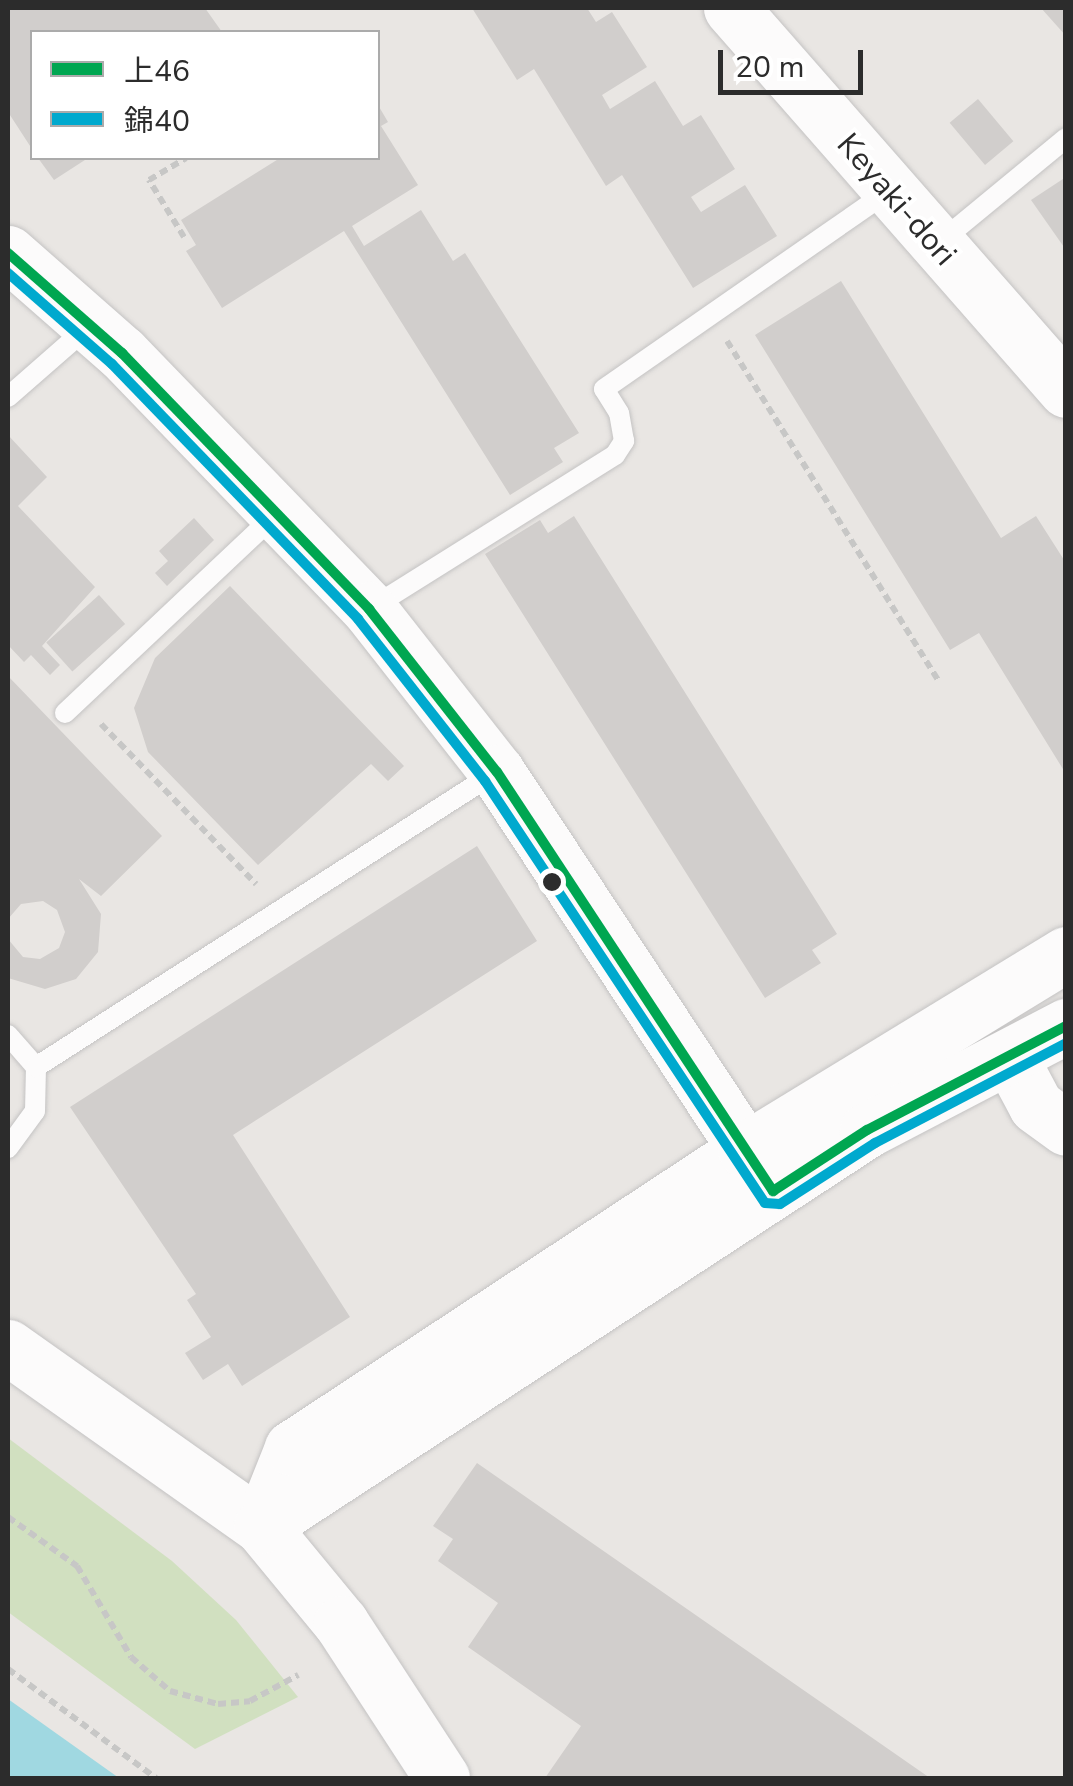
<!DOCTYPE html>
<meta charset="utf-8">
<style>
body{margin:0}
#map{position:relative;width:1073px;height:1786px;overflow:hidden;background:#e9e6e3;font-family:"Nunito Sans","Noto Sans JP",sans-serif}
div>[style]{position:absolute}
[style*='--x']{left:calc(var(--x)*1px);top:calc(var(--y)*1px);width:calc(var(--w)*1px);rotate:calc(var(--a)*1deg)}
.green>*{inset:0;background:#d1e0c0}
.water>*{inset:0;background:#a0d8e1}
.building>*{inset:0;background:#d1cecc;transform-origin:0 0}
.path>*{height:6px;margin-top:-3px;transform-origin:0;background:repeating-linear-gradient(90deg,#c7c7c6 0 8px,transparent 0 13px)}
.roads{filter:drop-shadow(0 0 2px #c4c3c3) drop-shadow(0 0 2px #c4c3c3)}
.lane>*{height:20px;margin:-10px;padding:0 10px;transform-origin:10px;border-radius:10px;background:#fcfbfb}
.secondary>*{height:55px;margin:-27.5px;padding:0 27.5px;transform-origin:27.5px;border-radius:27.5px;background:#fcfbfb}
.bus-1>*{height:10px;margin:-5px;padding:0 5px;transform-origin:5px;border-radius:5px;background:#00a651}
.bus-2>*{height:10px;margin:-5px;padding:0 5px;transform-origin:5px;border-radius:5px;background:#00a9ce}
.dots>*{width:28px;height:28px;translate:-50% -50%;box-sizing:border-box;border:5px solid #fff;border-radius:50%}
span{translate:-50% -50%;white-space:nowrap;text-align:center;line-height:1.15;-webkit-text-stroke:8px #fff;paint-order:stroke}
.street-label{font-size:32px;color:#2c2c2c}
.frame{position:absolute;inset:0;border:10px solid #2c2c2c;pointer-events:none}
.legend{position:absolute;left:30px;top:30px;width:350px;height:130px;box-sizing:border-box;background:#fff;border:2px solid #ababab;margin:0;padding:12px 18px;list-style:none;font-size:30px;color:#2c2c2c}
.legend li{display:flex;align-items:center;gap:20px;height:50px}
.legend b{width:50px;border:2px solid #ababab}
.scale{position:absolute;left:718px;top:50px;width:145px;height:45px;box-sizing:border-box;border:5px solid #2c2c2c;border-top:0;padding-left:12px;font-size:30px;line-height:35px;white-space:nowrap;color:#2c2c2c;-webkit-text-stroke:8px #fff;paint-order:stroke}
</style>
<div id="map">
<div class="green">
<i style="clip-path:polygon(8px 1438px,172px 1561px,236px 1620px,298px 1697px,195px 1749px,8px 1612px)"></i>
</div>
<div class="water">
<i style="clip-path:polygon(8px 1699px,119px 1778px,8px 1778px)"></i>
</div>
<div class="building">
<i style="clip-path:polygon(8px 8px,205px 8px,222px 32px,32px 32px,32px 149px,8px 112px)"></i>
<i style="clip-path:polygon(472px 8px,587px 8px,596px 22px,612px 12px,647px 67px,602px 95px,610px 109px,655px 81px,683px 126px,701px 115px,735px 169px,691px 197px,701px 212px,745px 185px,777px 236px,693px 288px,622px 175px,606px 186px,534px 69px,517px 80px)"></i>
<i style="clip-path:polygon(1041px 8px,1066px 8px,1066px 36px)"></i>
<i style="left:978px;top:99px;width:55px;height:37px;rotate:50deg"></i>
<i style="clip-path:polygon(378px 105px,388px 122px,381px 126px,418px 185px,352px 226px,364px 246px,421px 210px,453px 261px,465px 253px,579px 433px,554px 448px,563px 462px,510px 495px,344px 231px,222px 308px,186px 251px,196px 245px,181px 220px,280px 158px,378px 158px)"></i>
<i style="clip-path:polygon(38px 158px,88px 158px,54px 180px)"></i>
<i style="clip-path:polygon(1066px 177px,1066px 250px,1031px 200px)"></i>
<i style="clip-path:polygon(841px 281px,1001px 538px,1036px 516px,1066px 563px,1066px 774px,979px 633px,950px 650px,755px 335px)"></i>
<i style="clip-path:polygon(8px 435px,47px 477px,18px 506px,95px 587px,42px 646px,60px 665px,50px 675px,31px 655px,24px 662px,8px 645px)"></i>
<i style="clip-path:polygon(574px 516px,837px 934px,812px 950px,821px 963px,765px 998px,485px 554px,540px 520px,548px 533px)"></i>
<i style="clip-path:polygon(194px 518px,214px 540px,167px 586px,155px 573px,168px 561px,159px 551px)"></i>
<i style="clip-path:polygon(230px 586px,404px 766px,388px 781px,371px 764px,258px 865px,148px 752px,134px 708px,155px 658px)"></i>
<i style="left:99px;top:595px;width:39px;height:71px;rotate:48deg"></i>
<i style="clip-path:polygon(8px 676px,162px 836px,101px 896px,79px 879px,101px 914px,98px 952px,76px 979px,45px 989px,8px 978px,8px 939px,23px 957px,40px 959px,59px 948px,65px 932px,57px 910px,43px 901px,21px 904px,8px 919px)"></i>
<i style="clip-path:polygon(477px 846px,537px 941px,233px 1135px,350px 1317px,242px 1386px,228px 1364px,203px 1380px,185px 1353px,211px 1337px,187px 1300px,196px 1294px,70px 1107px)"></i>
<i style="clip-path:polygon(477px 1463px,930px 1778px,545px 1778px,581px 1726px,468px 1647px,498px 1603px,438px 1561px,453px 1539px,433px 1526px)"></i>
</div>
<div class="path">
<i style="--x:184;--y:237;--w:67;--a:-121.6"></i>
<i style="--x:149;--y:180;--w:43;--a:-30.7"></i>
<i style="--x:727;--y:341;--w:399;--a:58.1"></i>
<i style="--x:101;--y:724;--w:223;--a:45.9"></i>
<i style="--x:8;--y:1517;--w:85;--a:35.4"></i>
<i style="--x:77;--y:1566;--w:106;--a:59.3"></i>
<i style="--x:131;--y:1657;--w:52;--a:41.1"></i>
<i style="--x:170;--y:1691;--w:50;--a:15.2"></i>
<i style="--x:218;--y:1704;--w:32;--a:-5"></i>
<i style="--x:250;--y:1701;--w:55;--a:-28.4"></i>
<i style="--x:8;--y:1669;--w:184;--a:36.4"></i>
</div>
<div class="roads">
<div class="lane">
<i style="--x:940;--y:242;--w:163;--a:-39.5"></i>
<i style="--x:8;--y:397;--w:108;--a:-41.2"></i>
<i style="--x:371;--y:608;--w:288;--a:-32.1"></i>
<i style="--x:615;--y:455;--w:17;--a:-57"></i>
<i style="--x:624;--y:441;--w:28;--a:-100"></i>
<i style="--x:619;--y:413;--w:28;--a:-122"></i>
<i style="--x:604;--y:389;--w:345;--a:-34.8"></i>
<i style="--x:65;--y:713;--w:290;--a:-43.3"></i>
<i style="--x:8;--y:1035;--w:43;--a:48.8"></i>
<i style="--x:36;--y:1067;--w:44;--a:91.3"></i>
<i style="--x:35;--y:1111;--w:46;--a:126.1"></i>
<i style="--x:36;--y:1067;--w:543;--a:-32.67"></i>
</div>
<div class="secondary">
<i style="--x:731;--y:8;--w:508;--a:48.75"></i>
<i style="--x:8;--y:253;--w:152;--a:41.3"></i>
<i style="--x:122;--y:353;--w:356;--a:46"></i>
<i style="--x:369;--y:609;--w:207;--a:51.9"></i>
<i style="--x:497;--y:772;--w:502;--a:56.63"></i>
<i style="--x:1010;--y:1057;--w:55;--a:62"></i>
<i style="--x:1036;--y:1106;--w:37;--a:36"></i>
<i style="--x:8;--y:1347;--w:310;--a:35.3"></i>
<i style="--x:261;--y:1526;--w:126;--a:50.5"></i>
<i style="--x:341;--y:1623;--w:185;--a:56.9"></i>
<i style="--x:261;--y:1526;--w:84;--a:-68.3"></i>
<i style="--x:292;--y:1448;--w:542;--a:-33.34"></i>
<i style="--x:745;--y:1150;--w:376;--a:-31.4"></i>
<i style="--x:261;--y:1526;--w:724;--a:-33.16"></i>
<i style="--x:867;--y:1130;--w:225;--a:-27.6"></i>
</div>
</div>
<div class="bus-1">
<i style="--x:8;--y:253;--w:152;--a:41.3"></i>
<i style="--x:122;--y:353;--w:356;--a:46"></i>
<i style="--x:369;--y:609;--w:207;--a:51.9"></i>
<i style="--x:497;--y:772;--w:502;--a:56.63"></i>
<i style="--x:773;--y:1191;--w:112;--a:-33"></i>
<i style="--x:867;--y:1130;--w:225;--a:-27.6"></i>
</div>
<div class="bus-2">
<i style="--x:8;--y:273;--w:138;--a:41.2"></i>
<i style="--x:112;--y:364;--w:354;--a:46"></i>
<i style="--x:358;--y:619;--w:206;--a:51.9"></i>
<i style="--x:485;--y:781;--w:506;--a:56.44"></i>
<i style="--x:765;--y:1203;--w:15;--a:4"></i>
<i style="--x:780;--y:1204;--w:113;--a:-32.7"></i>
<i style="--x:875;--y:1143;--w:216;--a:-27.6"></i>
</div>
<div class="dots">
<i style="left:552px;top:882px;background:#2c2c2c"></i>
</div>
<div class="street-label">
<span style="left:896px;top:200px;rotate:49deg">Keyaki-dori</span>
</div>
<div class="frame"></div>
<ul class="legend">
<li><b style="height:12px;background:#00a651"></b>上46</li>
<li><b style="height:12px;background:#00a9ce"></b>錦40</li>
</ul>
<div class="scale">20 m</div>
</div>
